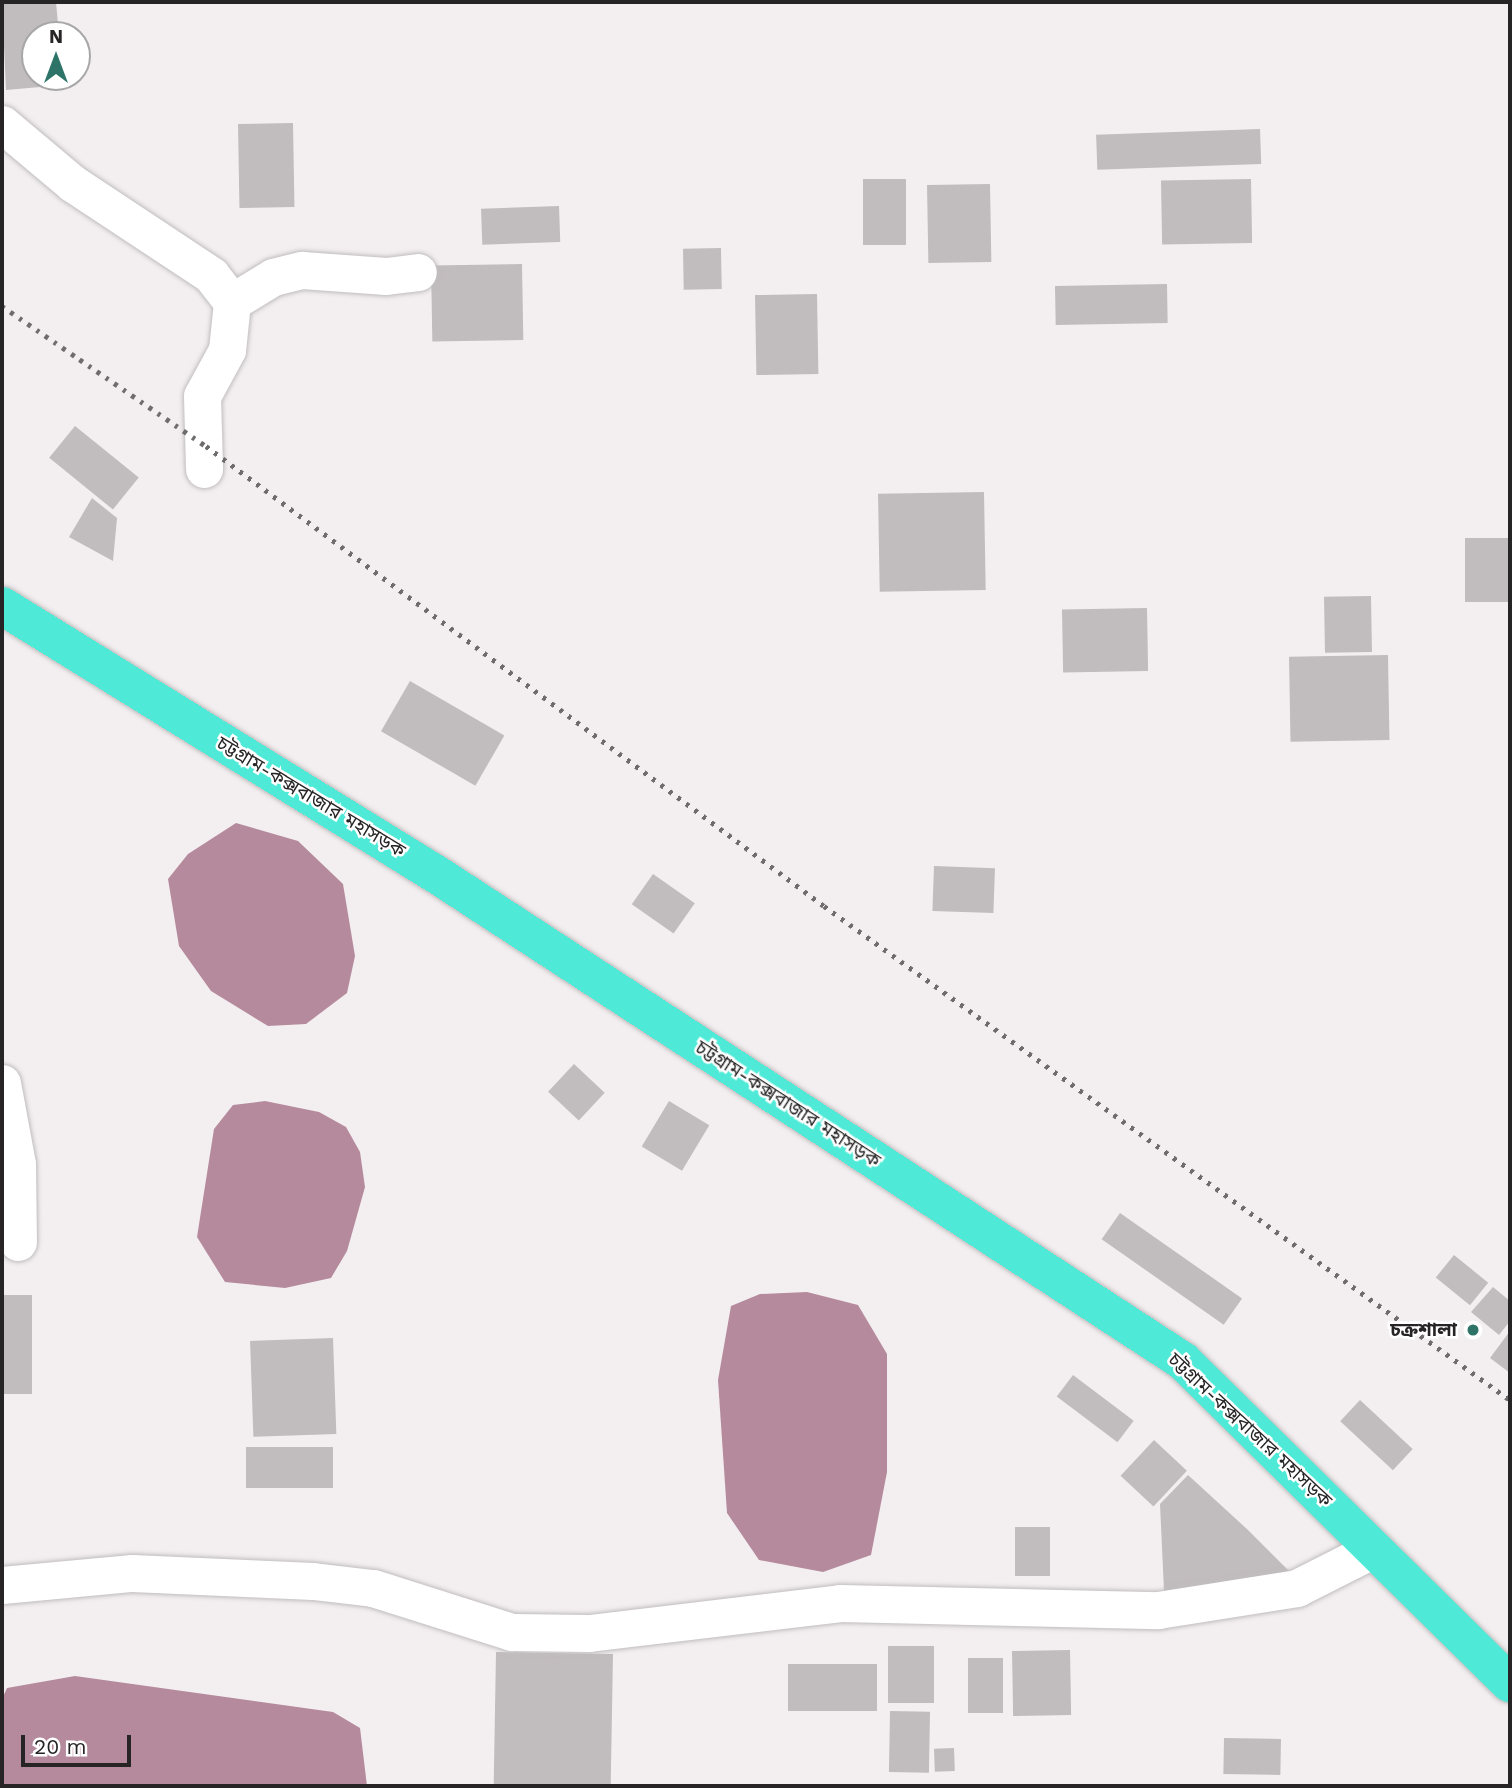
<!DOCTYPE html>
<meta charset="utf-8">
<style>
body{margin:0}
#map{position:relative;width:1512px;height:1788px;overflow:hidden;background:#f3eff0;font-family:"Work Sans","Noto Sans Bengali",sans-serif}
div>[style]{position:absolute}
[style*='--x']{left:calc(var(--x)*1px);top:calc(var(--y)*1px);width:calc(var(--w)*1px);rotate:calc(var(--a)*1deg)}
.water>*{inset:0;background:#b58a9c}
.building>*{inset:0;background:#c1bcbe;transform-origin:0 0}
.roads{filter:drop-shadow(0 0 2px #c1bdbe) drop-shadow(0 0 2px #c1bdbe)}
.minor>*{height:37px;margin:-18.5px;padding:0 18.5px;transform-origin:18.5px;border-radius:18.5px;background:#fff}
.trunk>*{height:38px;margin:-19px;padding:0 19px;transform-origin:19px;border-radius:19px;background:#4fead7}
.rail>*{height:5px;margin-top:-2.5px;transform-origin:0;background:repeating-linear-gradient(90deg,#6e6c6d 0 3.5px,transparent 0 10.5px)}
.dots>*{width:19px;height:19px;translate:-50% -50%;box-sizing:border-box;border:4px solid #fff;border-radius:50%}
span{translate:-50% -50%;white-space:nowrap;text-align:center;line-height:1.15;-webkit-text-stroke:5px #fff;paint-order:stroke}
.street-label{font-size:19px;color:#262425}
.poi-label{font-size:19px;color:#262425;font-weight:700}
.right{translate:-100% -50%;text-align:right}
.frame{position:absolute;inset:0;border:4px solid #262425;pointer-events:none}
.north{position:absolute;left:21px;top:21px;width:70px;height:70px;box-sizing:border-box;background:#fff;border:2px solid #a8a7a8;border-radius:50%;rotate:0deg;font-size:19px;font-weight:700;line-height:28px;text-align:center;color:#262425}
.north::after{content:'';display:block;margin:auto;width:24px;height:32px;background:#2d7368;clip-path:polygon(50% 0,100% 100%,50% 72%,0 100%)}
.scale{position:absolute;left:21px;top:1735px;width:110px;height:32px;box-sizing:border-box;border:4px solid #262425;border-top:0;padding-left:9px;font-size:21px;line-height:24px;white-space:nowrap;color:#262425;-webkit-text-stroke:5px #fff;paint-order:stroke}
</style>
<div id="map">
<div class="water">
<i style="clip-path:polygon(236px 823px,298px 841px,343px 884px,355px 956px,347px 993px,306px 1024px,268px 1026px,211px 991px,179px 946px,168px 879px,188px 854px)"></i>
<i style="clip-path:polygon(265px 1101px,319px 1112px,346px 1127px,360px 1152px,365px 1187px,347px 1251px,331px 1278px,285px 1288px,225px 1282px,197px 1237px,214px 1129px,233px 1105px)"></i>
<i style="clip-path:polygon(807px 1292px,858px 1305px,887px 1354px,887px 1472px,871px 1555px,823px 1572px,759px 1560px,727px 1513px,718px 1380px,731px 1306px,760px 1294px)"></i>
<i style="clip-path:polygon(75px 1676px,333px 1712px,360px 1728px,367px 1786px,2px 1786px,2px 1699px,7px 1688px)"></i>
</div>
<div class="building">
<i style="clip-path:polygon(2px 2px,56px 2px,59px 35px,35px 35px,35px 77px,63px 77px,63px 85px,6px 90px)"></i>
<i style="left:293px;top:123px;width:84px;height:55px;rotate:89deg"></i>
<i style="left:1260px;top:129px;width:35px;height:164px;rotate:88deg"></i>
<i style="left:863px;top:179px;width:43px;height:66px"></i>
<i style="left:1251px;top:179px;width:64px;height:90px;rotate:89deg"></i>
<i style="left:990px;top:184px;width:78px;height:63px;rotate:89deg"></i>
<i style="left:559px;top:206px;width:36px;height:78px;rotate:88deg"></i>
<i style="left:721px;top:248px;width:41px;height:38px;rotate:89deg"></i>
<i style="left:522px;top:264px;width:76px;height:91px;rotate:89deg"></i>
<i style="left:1167px;top:284px;width:39px;height:112px;rotate:89deg"></i>
<i style="left:817px;top:294px;width:80px;height:62px;rotate:89deg"></i>
<i style="left:75px;top:426px;width:82px;height:41px;rotate:39deg"></i>
<i style="left:984px;top:492px;width:98px;height:106px;rotate:89deg"></i>
<i style="clip-path:polygon(92px 498px,117px 518px,113px 561px,69px 537px)"></i>
<i style="left:1465px;top:538px;width:45px;height:64px"></i>
<i style="left:1371px;top:596px;width:56px;height:47px;rotate:89deg"></i>
<i style="left:1147px;top:608px;width:63px;height:85px;rotate:89deg"></i>
<i style="left:1388px;top:655px;width:85px;height:99px;rotate:89deg"></i>
<i style="left:410px;top:681px;width:109px;height:58px;rotate:30deg"></i>
<i style="left:934px;top:866px;width:61px;height:45px;rotate:2deg"></i>
<i style="left:653px;top:874px;width:51px;height:37px;rotate:35deg"></i>
<i style="left:574px;top:1064px;width:42px;height:38px;rotate:43deg"></i>
<i style="left:669px;top:1101px;width:47px;height:53px;rotate:31deg"></i>
<i style="left:1120px;top:1213px;width:149px;height:32px;rotate:35deg"></i>
<i style="left:1454px;top:1255px;width:44px;height:29px;rotate:39deg"></i>
<i style="clip-path:polygon(1493px 1287px,1510px 1301px,1510px 1321px,1499px 1335px,1471px 1312px)"></i>
<i style="left:2px;top:1295px;width:30px;height:99px"></i>
<i style="clip-path:polygon(1510px 1331px,1510px 1373px,1490px 1358px)"></i>
<i style="left:333px;top:1338px;width:96px;height:83px;rotate:88deg"></i>
<i style="left:1073px;top:1375px;width:76px;height:27px;rotate:37deg"></i>
<i style="left:1360px;top:1400px;width:72px;height:29px;rotate:43deg"></i>
<i style="left:1154px;top:1440px;width:45px;height:49px;rotate:43deg"></i>
<i style="left:246px;top:1447px;width:87px;height:41px"></i>
<i style="clip-path:polygon(1188px 1475px,1248px 1530px,1298px 1580px,1164px 1591px,1160px 1504px)"></i>
<i style="left:1015px;top:1527px;width:35px;height:49px"></i>
<i style="left:888px;top:1646px;width:46px;height:57px"></i>
<i style="left:1070px;top:1650px;width:65px;height:58px;rotate:89deg"></i>
<i style="left:496px;top:1652px;width:117px;height:134px;rotate:1deg"></i>
<i style="left:968px;top:1658px;width:35px;height:55px"></i>
<i style="left:788px;top:1664px;width:89px;height:47px"></i>
<i style="left:890px;top:1711px;width:40px;height:61px;rotate:1deg"></i>
<i style="left:1224px;top:1738px;width:57px;height:36px;rotate:1deg"></i>
<i style="left:954px;top:1748px;width:23px;height:20px;rotate:88deg"></i>
</div>
<div class="roads">
<div class="minor">
<i style="--x:2;--y:124;--w:92;--a:40.1"></i>
<i style="--x:72;--y:183;--w:167;--a:33.5"></i>
<i style="--x:211;--y:275;--w:34;--a:52"></i>
<i style="--x:232;--y:302;--w:48;--a:95.9"></i>
<i style="--x:227;--y:350;--w:52;--a:118.5"></i>
<i style="--x:202;--y:396;--w:73;--a:88.4"></i>
<i style="--x:232;--y:302;--w:48;--a:-31.4"></i>
<i style="--x:273;--y:277;--w:30;--a:-14"></i>
<i style="--x:302;--y:270;--w:84;--a:4.1"></i>
<i style="--x:386;--y:276;--w:32;--a:-7"></i>
<i style="--x:2;--y:1083;--w:82;--a:79.5"></i>
<i style="--x:17;--y:1164;--w:78;--a:89.3"></i>
<i style="--x:2;--y:1585;--w:131;--a:-5.3"></i>
<i style="--x:132;--y:1573;--w:181;--a:2.5"></i>
<i style="--x:313;--y:1581;--w:60;--a:6.7"></i>
<i style="--x:373;--y:1588;--w:146;--a:17.6"></i>
<i style="--x:512;--y:1632;--w:77;--a:0.7"></i>
<i style="--x:589;--y:1633;--w:253;--a:-6.8"></i>
<i style="--x:840;--y:1603;--w:318;--a:1.3"></i>
<i style="--x:1158;--y:1610;--w:141;--a:-9"></i>
<i style="--x:1297;--y:1588;--w:86;--a:-26.9"></i>
</div>
<div class="trunk">
<i style="--x:2;--y:606;--w:514;--a:31.71"></i>
<i style="--x:439;--y:876;--w:888;--a:33.1"></i>
<i style="--x:1183;--y:1361;--w:459;--a:44.6"></i>
</div>
</div>
<div class="rail">
<i style="--x:2;--y:306;--w:247;--a:34.5"></i>
<i style="--x:206;--y:446;--w:770;--a:36.66"></i>
<i style="--x:824;--y:906;--w:845;--a:35.76"></i>
</div>
<div class="dots">
<i style="left:1473px;top:1330px;background:#2d7368"></i>
</div>
<div class="street-label">
<span style="left:311px;top:797px;rotate:31deg">চট্টগ্রাম-কক্সবাজার মহাসড়ক</span>
<span style="left:788px;top:1104px;rotate:33deg">চট্টগ্রাম-কক্সবাজার মহাসড়ক</span>
<span style="left:1250px;top:1430px;rotate:43deg">চট্টগ্রাম-কক্সবাজার মহাসড়ক</span>
</div>
<div class="poi-label">
<span class="right" style="left:1457px;top:1330px">চক্রশালা</span>
</div>
<div class="frame"></div>
<div class="north">N</div>
<div class="scale">20 m</div>
</div>
